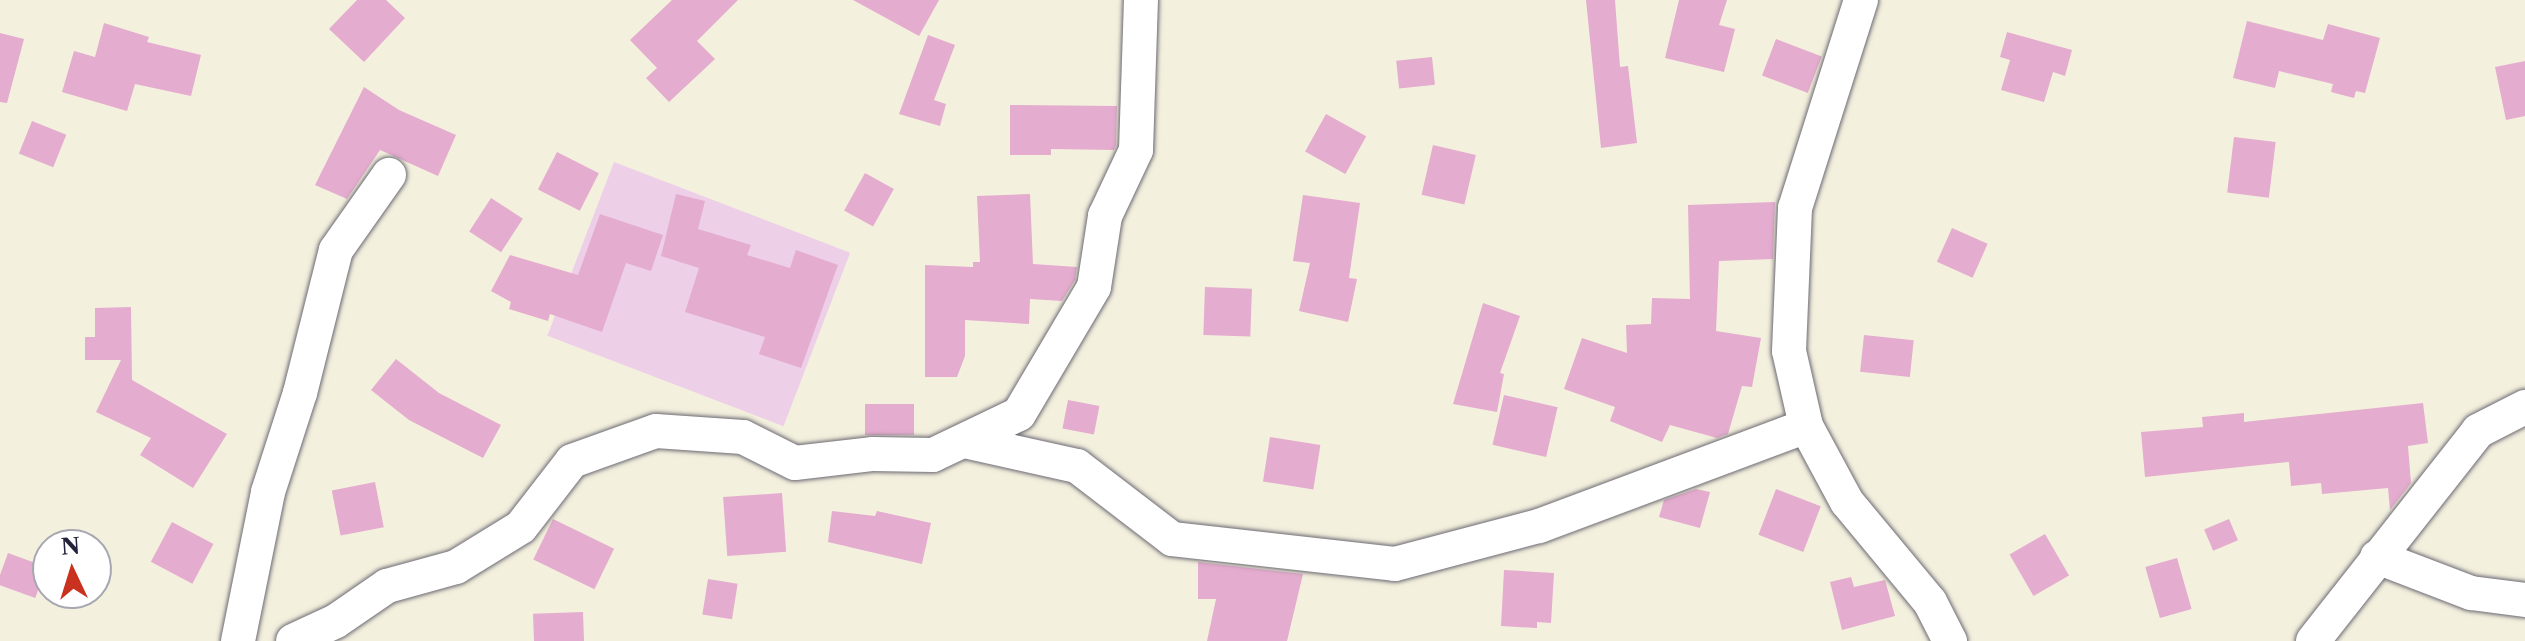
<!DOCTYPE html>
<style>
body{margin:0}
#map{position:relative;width:2525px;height:641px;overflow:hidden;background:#f4f0de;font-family:"Libre Caslon Text",serif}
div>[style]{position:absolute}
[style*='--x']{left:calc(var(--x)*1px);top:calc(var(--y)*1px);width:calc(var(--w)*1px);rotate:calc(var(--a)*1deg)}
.built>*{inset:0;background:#edd0e8;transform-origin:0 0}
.building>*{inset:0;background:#e4acce;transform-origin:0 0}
.roads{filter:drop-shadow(0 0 2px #6c6a74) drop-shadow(0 0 2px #6c6a74)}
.minor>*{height:34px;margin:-17px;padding:0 17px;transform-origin:17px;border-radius:17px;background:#fff}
span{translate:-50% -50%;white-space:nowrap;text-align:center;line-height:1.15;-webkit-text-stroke:6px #fff;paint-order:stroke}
.north{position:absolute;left:32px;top:529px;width:80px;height:80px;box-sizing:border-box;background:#fff;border:2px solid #a7a7b1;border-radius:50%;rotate:356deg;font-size:22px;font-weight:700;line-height:32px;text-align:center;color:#22223b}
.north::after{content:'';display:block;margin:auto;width:28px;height:36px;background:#c8321e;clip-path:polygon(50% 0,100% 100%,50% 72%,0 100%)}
</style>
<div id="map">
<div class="built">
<i style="left:614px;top:162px;width:253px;height:186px;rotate:21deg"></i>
</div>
<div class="building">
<i style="clip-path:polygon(357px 0,386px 0,405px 18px,364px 62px,329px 29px)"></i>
<i style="clip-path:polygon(672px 0,738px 0,697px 41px,715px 59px,669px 102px,646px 78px,657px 68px,630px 40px)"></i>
<i style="clip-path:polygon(853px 0,939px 0,919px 36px)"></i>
<i style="clip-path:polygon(1586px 0,1615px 0,1620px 67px,1628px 66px,1637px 143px,1601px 148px)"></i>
<i style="clip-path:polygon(1679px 0,1727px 0,1719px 25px,1735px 29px,1724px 72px,1665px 58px)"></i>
<i style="clip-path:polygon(2247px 21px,2323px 40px,2328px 24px,2380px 38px,2365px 93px,2356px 91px,2354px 98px,2331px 92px,2333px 84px,2279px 71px,2275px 88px,2233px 78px)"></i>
<i style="clip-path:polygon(104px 23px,149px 37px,147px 42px,201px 55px,191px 96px,135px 84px,127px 111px,62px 92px,74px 51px,95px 57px)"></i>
<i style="clip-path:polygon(2007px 32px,2072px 50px,2065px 76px,2053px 72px,2044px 102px,2001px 90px,2010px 60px,2000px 57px)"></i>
<i style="clip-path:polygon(0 33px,24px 39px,7px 103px,0 102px)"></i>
<i style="clip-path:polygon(928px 35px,955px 45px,934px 100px,946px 104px,940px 126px,899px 114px)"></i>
<i style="left:1776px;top:39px;width:49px;height:39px;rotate:21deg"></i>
<i style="left:1432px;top:57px;width:28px;height:36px;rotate:84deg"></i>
<i style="clip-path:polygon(2525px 61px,2525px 116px,2506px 120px,2495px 67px)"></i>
<i style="clip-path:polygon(364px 87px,399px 110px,456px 135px,438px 176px,380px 150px,347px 199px,315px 185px)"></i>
<i style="clip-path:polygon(1010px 105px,1117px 106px,1116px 145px,1114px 150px,1051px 149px,1051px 155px,1010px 155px)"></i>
<i style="left:1326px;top:114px;width:46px;height:43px;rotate:29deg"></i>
<i style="left:32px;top:121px;width:37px;height:35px;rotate:22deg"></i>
<i style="left:2234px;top:137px;width:42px;height:56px;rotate:7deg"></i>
<i style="left:1433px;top:145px;width:44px;height:51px;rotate:13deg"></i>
<i style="left:557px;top:152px;width:47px;height:42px;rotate:27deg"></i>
<i style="left:865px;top:173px;width:33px;height:43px;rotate:29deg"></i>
<i style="clip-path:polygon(676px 194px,705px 201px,698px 229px,751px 245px,747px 255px,790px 268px,796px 250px,838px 265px,801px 368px,759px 354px,765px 337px,685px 312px,699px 268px,661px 256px)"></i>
<i style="clip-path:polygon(1030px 194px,1033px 264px,1077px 267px,1075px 280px,1062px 301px,1030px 299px,1029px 324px,965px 320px,965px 356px,957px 377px,925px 377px,925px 265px,973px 267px,973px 262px,980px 262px,977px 196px)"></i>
<i style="clip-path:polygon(1303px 195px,1360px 203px,1349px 278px,1357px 279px,1348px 322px,1299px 311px,1310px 263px,1293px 261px)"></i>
<i style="left:491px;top:198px;width:38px;height:40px;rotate:33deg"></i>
<i style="clip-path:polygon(1775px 202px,1773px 259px,1719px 261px,1716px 331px,1761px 338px,1752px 387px,1742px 386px,1728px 434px,1717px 438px,1670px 425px,1662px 442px,1610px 421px,1615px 407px,1564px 389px,1582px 338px,1627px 353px,1626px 325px,1651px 324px,1652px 298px,1690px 299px,1688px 205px)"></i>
<i style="clip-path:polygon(600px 214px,663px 235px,651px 271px,626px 263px,602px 332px,550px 314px,548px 321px,509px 309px,511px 302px,491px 291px,510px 255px,578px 275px)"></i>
<i style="left:1952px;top:228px;width:39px;height:37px;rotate:24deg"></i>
<i style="left:1205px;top:287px;width:47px;height:48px;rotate:2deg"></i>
<i style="clip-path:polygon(1483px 303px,1520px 316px,1500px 373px,1504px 374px,1497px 412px,1453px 404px)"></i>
<i style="clip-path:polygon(131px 307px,132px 380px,227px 434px,193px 488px,140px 455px,151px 438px,96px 412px,121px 360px,85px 360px,85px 337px,95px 337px,95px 308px)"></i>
<i style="left:1864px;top:335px;width:50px;height:37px;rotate:6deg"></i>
<i style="clip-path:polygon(396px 359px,439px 393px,501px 425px,483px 458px,409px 420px,371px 390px)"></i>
<i style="left:1504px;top:395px;width:55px;height:51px;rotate:13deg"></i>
<i style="left:1068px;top:400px;width:32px;height:29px;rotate:11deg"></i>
<i style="clip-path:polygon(2423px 403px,2428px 443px,2408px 446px,2411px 483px,2390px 510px,2388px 488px,2322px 494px,2321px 483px,2291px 486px,2289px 462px,2145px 477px,2141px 432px,2203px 427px,2202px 417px,2244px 413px,2244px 422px)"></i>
<i style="left:914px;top:404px;width:31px;height:49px;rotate:90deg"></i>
<i style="left:1270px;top:437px;width:51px;height:45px;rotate:9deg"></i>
<i style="left:375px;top:482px;width:46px;height:44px;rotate:79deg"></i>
<i style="clip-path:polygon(1696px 489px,1710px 492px,1700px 528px,1659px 517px,1664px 500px)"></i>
<i style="left:1776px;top:489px;width:48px;height:49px;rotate:21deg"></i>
<i style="left:782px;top:493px;width:59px;height:59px;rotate:86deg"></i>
<i style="clip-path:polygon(832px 511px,875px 516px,877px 511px,931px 523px,922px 564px,828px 542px)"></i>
<i style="left:553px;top:519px;width:68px;height:45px;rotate:26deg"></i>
<i style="left:2229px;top:519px;width:23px;height:27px;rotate:67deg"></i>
<i style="left:172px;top:522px;width:47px;height:45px;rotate:28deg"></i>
<i style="left:2045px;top:534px;width:48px;height:41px;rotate:60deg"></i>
<i style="left:8px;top:553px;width:41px;height:33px;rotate:20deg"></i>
<i style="left:2177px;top:558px;width:53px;height:33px;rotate:74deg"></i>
<i style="clip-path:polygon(1198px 562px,1303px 574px,1287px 641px,1207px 641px,1216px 599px,1198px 599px)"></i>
<i style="clip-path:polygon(1504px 570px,1554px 573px,1551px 623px,1537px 622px,1537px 628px,1501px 626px)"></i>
<i style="clip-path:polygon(1851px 577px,1854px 587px,1885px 580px,1895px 616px,1842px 630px,1830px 582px)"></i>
<i style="left:708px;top:579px;width:30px;height:36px;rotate:9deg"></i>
<i style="left:583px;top:612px;width:29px;height:50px;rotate:88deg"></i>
</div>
<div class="roads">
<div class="minor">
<i style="--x:1861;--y:0;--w:218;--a:107.6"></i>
<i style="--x:1795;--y:208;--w:143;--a:92.4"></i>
<i style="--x:1789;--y:351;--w:77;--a:77.2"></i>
<i style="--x:1806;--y:426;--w:86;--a:61.7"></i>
<i style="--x:1847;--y:502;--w:130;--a:50.3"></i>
<i style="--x:1930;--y:602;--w:44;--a:62.9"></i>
<i style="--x:964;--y:441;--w:116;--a:12.5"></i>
<i style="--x:1077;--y:466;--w:120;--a:37.5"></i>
<i style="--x:1172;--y:539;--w:224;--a:6.4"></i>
<i style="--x:1395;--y:564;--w:149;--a:-14.8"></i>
<i style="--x:1539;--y:526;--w:285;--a:-20.5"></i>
<i style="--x:2377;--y:557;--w:101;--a:21"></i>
<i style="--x:2471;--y:593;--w:54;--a:7.4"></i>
<i style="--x:238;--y:641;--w:152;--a:-78.6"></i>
<i style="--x:268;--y:492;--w:104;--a:-72.1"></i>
<i style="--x:300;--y:393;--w:147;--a:-75.9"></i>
<i style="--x:336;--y:250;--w:92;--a:-54.8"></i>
<i style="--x:293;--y:641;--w:47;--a:-24.9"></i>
<i style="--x:336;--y:621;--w:62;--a:-34.5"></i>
<i style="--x:387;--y:586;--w:72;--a:-15.4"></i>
<i style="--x:456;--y:567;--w:76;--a:-31.6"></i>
<i style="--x:521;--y:527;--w:83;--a:-52.3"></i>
<i style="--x:572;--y:461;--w:89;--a:-19.7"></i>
<i style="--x:656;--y:431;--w:87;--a:3.9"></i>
<i style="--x:743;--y:437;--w:58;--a:26.6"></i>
<i style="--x:795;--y:463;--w:79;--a:-6.6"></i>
<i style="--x:873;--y:454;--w:60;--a:1"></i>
<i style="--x:933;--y:455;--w:95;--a:-25.5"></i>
<i style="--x:1019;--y:414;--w:147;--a:-59.4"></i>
<i style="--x:1094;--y:287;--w:72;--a:-81.2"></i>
<i style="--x:1105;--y:216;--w:73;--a:-64.8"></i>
<i style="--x:1136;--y:150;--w:150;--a:-88.1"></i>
<i style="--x:2313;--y:641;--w:267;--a:-51.8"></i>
<i style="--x:2478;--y:431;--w:53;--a:-27.1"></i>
</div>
</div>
<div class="north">N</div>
</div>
